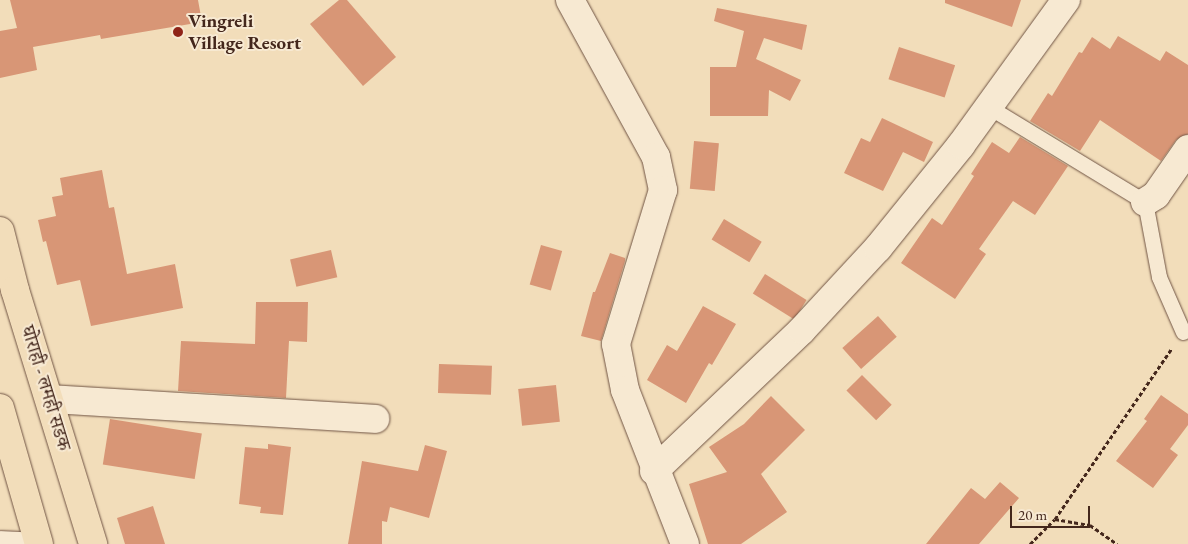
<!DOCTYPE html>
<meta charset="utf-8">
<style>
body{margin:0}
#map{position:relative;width:1188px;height:544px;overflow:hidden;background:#f2ddba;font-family:"EB Garamond","Noto Serif Devanagari",serif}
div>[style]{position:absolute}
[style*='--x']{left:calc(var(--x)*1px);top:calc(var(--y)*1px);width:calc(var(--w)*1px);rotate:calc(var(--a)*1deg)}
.building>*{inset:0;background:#d89676;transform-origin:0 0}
.path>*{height:3px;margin-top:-1.5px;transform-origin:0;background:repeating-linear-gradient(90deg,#44271c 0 4px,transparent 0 6.5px)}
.roads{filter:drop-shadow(0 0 1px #705444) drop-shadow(0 0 1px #705444)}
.lane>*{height:15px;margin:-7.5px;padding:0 7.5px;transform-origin:7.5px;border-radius:7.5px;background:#f7e9d2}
.street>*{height:28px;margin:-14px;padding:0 14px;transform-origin:14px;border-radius:14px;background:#f7e9d2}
.primary>*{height:28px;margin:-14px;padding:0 14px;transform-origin:14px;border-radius:14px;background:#f2ddba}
.dots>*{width:14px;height:14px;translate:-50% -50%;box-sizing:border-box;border:2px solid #f7e9d2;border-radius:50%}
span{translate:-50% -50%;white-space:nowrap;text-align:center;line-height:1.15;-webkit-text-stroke:4px #f7e9d2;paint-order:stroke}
.poi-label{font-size:19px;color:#44271c;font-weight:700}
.left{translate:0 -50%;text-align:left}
.street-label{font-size:19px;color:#44271c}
.scale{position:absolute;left:1010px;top:506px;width:80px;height:22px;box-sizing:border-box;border:2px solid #44271c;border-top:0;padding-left:6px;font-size:15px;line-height:18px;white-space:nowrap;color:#44271c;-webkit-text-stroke:4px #f7e9d2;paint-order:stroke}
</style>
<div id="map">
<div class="building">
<i style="clip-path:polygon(10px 0,198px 0,202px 22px,101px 39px,100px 35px,33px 47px,37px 70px,0 78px,0 31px,17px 28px)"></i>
<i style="clip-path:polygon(339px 0,347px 0,396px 57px,363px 86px,310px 24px)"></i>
<i style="clip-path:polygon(945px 0,1021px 0,1012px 27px,945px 3px)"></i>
<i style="clip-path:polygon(717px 8px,807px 25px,802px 50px,764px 38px,756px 59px,801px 80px,790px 101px,769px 90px,768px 116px,710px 116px,710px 67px,736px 67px,744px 31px,714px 21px)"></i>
<i style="clip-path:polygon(1118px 36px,1160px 61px,1166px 51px,1188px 65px,1188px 134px,1176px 140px,1161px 161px,1100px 120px,1080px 151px,1030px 121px,1048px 93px,1052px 96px,1079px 52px,1082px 53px,1092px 37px,1110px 49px)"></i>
<i style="left:899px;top:47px;width:59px;height:34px;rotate:18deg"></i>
<i style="clip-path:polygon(882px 118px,933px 142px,924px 162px,903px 152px,883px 191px,844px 173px,861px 138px,870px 142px)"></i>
<i style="clip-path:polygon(1020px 137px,1068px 166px,1035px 215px,1013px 201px,979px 249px,986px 254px,955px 299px,901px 263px,932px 218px,942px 225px,974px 176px,971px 174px,992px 142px,1009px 153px)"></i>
<i style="left:694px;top:141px;width:25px;height:48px;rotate:5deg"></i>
<i style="clip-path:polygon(102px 170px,109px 208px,114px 207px,127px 274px,175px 264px,183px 308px,91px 326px,80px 280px,57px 285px,46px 241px,43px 242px,38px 220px,56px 216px,52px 197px,63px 195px,60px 178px)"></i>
<i style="left:724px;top:219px;width:44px;height:24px;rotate:31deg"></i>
<i style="left:541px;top:245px;width:22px;height:41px;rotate:16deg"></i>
<i style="left:331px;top:250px;width:28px;height:42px;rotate:77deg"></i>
<i style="clip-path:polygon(610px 253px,625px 258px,625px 261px,601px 341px,581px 336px,593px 292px,595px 292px)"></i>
<i style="left:765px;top:274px;width:49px;height:23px;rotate:32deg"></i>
<i style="clip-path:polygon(256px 302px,308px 302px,307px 342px,289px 341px,286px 398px,178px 391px,181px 341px,255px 344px)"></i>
<i style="clip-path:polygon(703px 306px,736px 324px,712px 365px,709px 363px,686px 403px,647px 380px,667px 345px,677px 351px)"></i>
<i style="left:878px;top:316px;width:28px;height:48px;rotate:48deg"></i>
<i style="left:439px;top:364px;width:53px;height:29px;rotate:2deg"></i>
<i style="left:862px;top:375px;width:42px;height:22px;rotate:45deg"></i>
<i style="left:556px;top:385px;width:37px;height:38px;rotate:84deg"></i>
<i style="clip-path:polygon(1161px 395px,1188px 414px,1188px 425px,1170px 449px,1178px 455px,1153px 488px,1116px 461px,1147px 421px,1144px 419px)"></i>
<i style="clip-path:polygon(771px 396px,805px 430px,761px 474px,787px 512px,741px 544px,708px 544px,689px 484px,727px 472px,709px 447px,744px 424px)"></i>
<i style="left:110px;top:419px;width:93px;height:46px;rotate:9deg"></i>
<i style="clip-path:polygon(268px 444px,291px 447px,283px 515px,260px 513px,261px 507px,239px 504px,245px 447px,268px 449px)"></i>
<i style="clip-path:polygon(425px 445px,447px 451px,429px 518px,390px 507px,387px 522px,382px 521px,382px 544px,348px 544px,362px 461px,418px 471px)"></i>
<i style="clip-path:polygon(1000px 482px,1019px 498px,979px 544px,926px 544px,971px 488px,985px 499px)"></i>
<i style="clip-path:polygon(153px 506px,165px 544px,125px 544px,117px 518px)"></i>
</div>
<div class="path">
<i style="--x:1055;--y:519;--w:36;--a:10"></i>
<i style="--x:1090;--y:525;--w:33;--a:35"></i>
<i style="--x:1030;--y:544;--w:35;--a:-45"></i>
<i style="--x:1055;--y:519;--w:207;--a:-55.6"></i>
</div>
<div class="roads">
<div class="lane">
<i style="--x:989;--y:107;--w:183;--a:31.3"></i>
<i style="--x:1145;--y:202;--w:76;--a:79.4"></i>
<i style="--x:1159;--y:277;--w:60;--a:66.4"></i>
<i style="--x:0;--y:538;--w:37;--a:3"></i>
</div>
<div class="street">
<i style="--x:570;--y:0;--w:179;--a:61.3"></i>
<i style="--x:656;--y:157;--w:34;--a:78"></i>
<i style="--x:663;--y:190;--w:161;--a:107"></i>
<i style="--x:616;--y:344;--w:47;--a:78.9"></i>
<i style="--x:625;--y:390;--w:165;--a:68.7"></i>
<i style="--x:1145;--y:202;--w:13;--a:-32"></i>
<i style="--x:1156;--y:195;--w:56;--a:-55.2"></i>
<i style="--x:50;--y:399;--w:326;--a:3.5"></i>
<i style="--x:654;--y:471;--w:204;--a:-43.6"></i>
<i style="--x:802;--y:330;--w:112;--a:-47.2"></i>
<i style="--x:878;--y:248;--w:132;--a:-51.1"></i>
<i style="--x:961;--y:145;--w:179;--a:-54.1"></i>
</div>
<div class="primary">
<i style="--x:0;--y:231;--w:61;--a:75.7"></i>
<i style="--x:15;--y:290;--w:266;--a:72.9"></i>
<i style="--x:0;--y:408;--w:141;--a:74"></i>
</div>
</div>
<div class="dots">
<i style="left:178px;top:32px;background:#8f2418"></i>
</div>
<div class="poi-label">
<span class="left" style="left:188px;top:32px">Vingreli<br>Village Resort</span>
</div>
<div class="street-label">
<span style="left:46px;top:388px;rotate:73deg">घोराही - लमही सडक</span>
</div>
<div class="scale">20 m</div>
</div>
